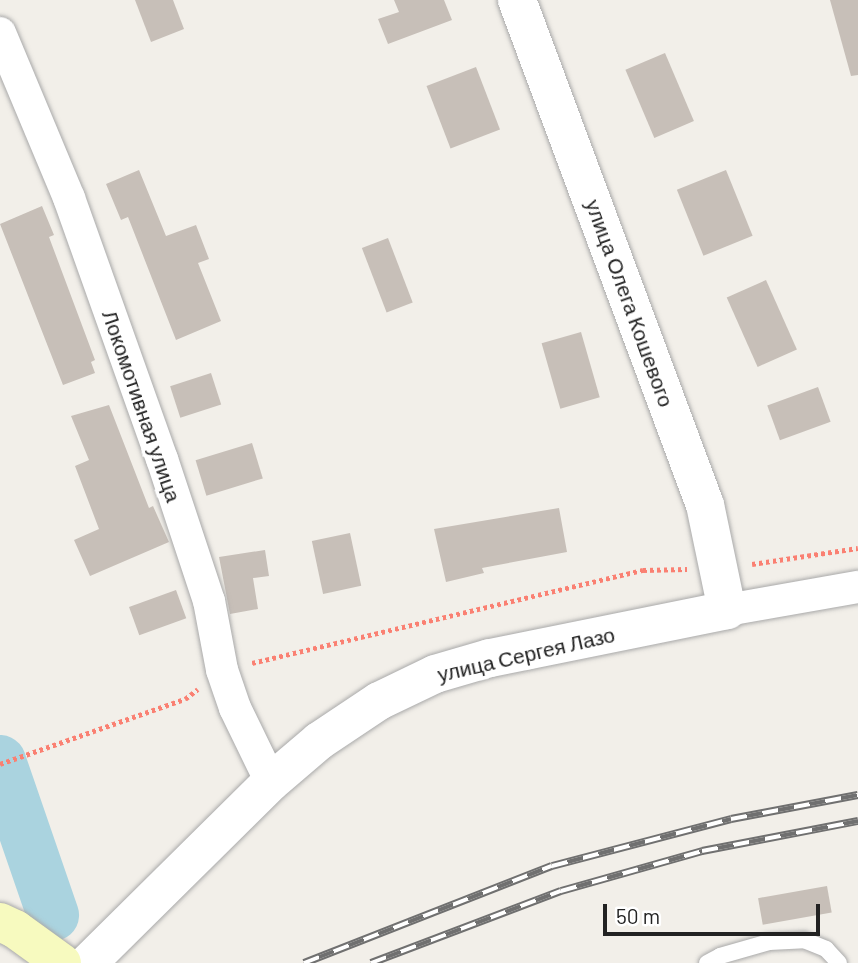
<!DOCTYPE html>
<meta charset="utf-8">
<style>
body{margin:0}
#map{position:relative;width:858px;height:963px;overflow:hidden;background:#f2efe9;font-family:Barlow,sans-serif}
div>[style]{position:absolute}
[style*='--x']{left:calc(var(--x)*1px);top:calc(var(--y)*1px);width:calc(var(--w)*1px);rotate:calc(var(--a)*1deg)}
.river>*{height:52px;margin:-26px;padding:0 26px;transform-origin:26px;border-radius:26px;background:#aad3df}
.building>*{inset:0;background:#c7bfb8;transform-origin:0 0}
.path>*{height:4.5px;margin-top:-2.25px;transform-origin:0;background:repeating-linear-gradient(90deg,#fa8072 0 3.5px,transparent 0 7px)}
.roads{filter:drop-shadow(0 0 2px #a9a9a9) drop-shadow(0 0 2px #a9a9a9)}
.service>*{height:16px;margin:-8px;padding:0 8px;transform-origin:8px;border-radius:8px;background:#fff}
.minor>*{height:32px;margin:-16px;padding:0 16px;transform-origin:16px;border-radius:16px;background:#fff}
.tertiary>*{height:38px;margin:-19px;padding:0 19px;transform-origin:19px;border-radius:19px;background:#fff}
.secondary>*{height:38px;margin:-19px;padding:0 19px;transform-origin:19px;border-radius:19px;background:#f7fabf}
.rail>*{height:8px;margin-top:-4px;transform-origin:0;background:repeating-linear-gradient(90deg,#fff 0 16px,#707070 0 32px);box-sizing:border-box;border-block:2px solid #707070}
span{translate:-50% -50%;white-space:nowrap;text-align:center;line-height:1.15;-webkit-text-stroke:7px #fff;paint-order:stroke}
.street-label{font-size:21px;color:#222}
.scale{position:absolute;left:603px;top:904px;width:217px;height:32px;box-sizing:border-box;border:4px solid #222;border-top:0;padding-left:9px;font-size:21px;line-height:24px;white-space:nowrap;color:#222;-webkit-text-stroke:5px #fff;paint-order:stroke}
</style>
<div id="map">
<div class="river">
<i style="--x:0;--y:761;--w:163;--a:71"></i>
</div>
<div class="building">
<i style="clip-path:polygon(135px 0,173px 0,184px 29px,151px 42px)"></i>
<i style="clip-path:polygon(394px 0,444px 0,452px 20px,388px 44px,378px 19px,399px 12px)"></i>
<i style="clip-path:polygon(830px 0,858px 0,858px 75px,851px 76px)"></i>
<i style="left:665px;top:53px;width:74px;height:43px;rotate:67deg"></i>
<i style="left:476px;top:67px;width:67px;height:53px;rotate:69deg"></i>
<i style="clip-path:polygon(139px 170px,166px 236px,196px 225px,209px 259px,198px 263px,221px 321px,176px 340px,128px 217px,121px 220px,106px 184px)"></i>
<i style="left:726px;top:170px;width:71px;height:53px;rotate:68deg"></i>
<i style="clip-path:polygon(42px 206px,54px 235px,49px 237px,95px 360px,91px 362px,95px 373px,63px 385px,0 224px)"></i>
<i style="left:388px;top:238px;width:69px;height:28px;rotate:69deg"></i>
<i style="left:766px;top:280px;width:76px;height:43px;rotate:66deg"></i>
<i style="left:581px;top:332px;width:68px;height:41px;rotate:74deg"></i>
<i style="left:211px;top:373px;width:33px;height:43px;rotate:72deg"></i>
<i style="left:818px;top:387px;width:37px;height:54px;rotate:70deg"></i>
<i style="clip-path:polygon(109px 405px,149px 508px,153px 506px,169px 542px,90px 576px,74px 540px,99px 529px,75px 466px,89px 460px,71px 416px)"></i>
<i style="left:252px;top:443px;width:37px;height:59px;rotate:73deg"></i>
<i style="clip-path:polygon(559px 508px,567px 552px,482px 568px,484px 573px,446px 582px,434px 529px)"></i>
<i style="left:350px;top:533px;width:54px;height:39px;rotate:78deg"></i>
<i style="clip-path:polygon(265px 550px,269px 576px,253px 578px,258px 609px,230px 614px,219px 557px)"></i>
<i style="left:176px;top:590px;width:30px;height:50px;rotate:70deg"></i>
<i style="left:827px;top:886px;width:27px;height:70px;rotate:80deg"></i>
</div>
<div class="path">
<i style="--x:752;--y:564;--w:107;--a:-8.6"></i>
<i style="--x:252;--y:663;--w:402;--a:-13.4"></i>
<i style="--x:643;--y:570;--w:44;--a:-1.3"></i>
<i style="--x:0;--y:764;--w:196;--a:-19.4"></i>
<i style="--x:185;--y:699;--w:16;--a:-38"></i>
</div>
<div class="roads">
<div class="service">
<i style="--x:707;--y:963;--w:15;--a:-28"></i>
<i style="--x:720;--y:956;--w:51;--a:-15.9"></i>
<i style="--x:769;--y:942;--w:35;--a:-3"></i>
<i style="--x:804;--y:940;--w:24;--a:22"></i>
<i style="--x:826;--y:949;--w:19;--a:47"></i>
</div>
<div class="minor">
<i style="--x:0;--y:33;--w:179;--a:67.3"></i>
<i style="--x:69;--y:198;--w:277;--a:70.4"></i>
<i style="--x:162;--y:459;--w:150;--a:71.7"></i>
<i style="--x:209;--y:601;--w:70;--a:79.3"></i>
<i style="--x:222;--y:670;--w:40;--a:71.1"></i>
<i style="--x:235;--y:708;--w:82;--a:64.1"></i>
<i style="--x:727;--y:610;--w:133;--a:-10"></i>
</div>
<div class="tertiary">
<i style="--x:88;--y:963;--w:257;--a:-44.7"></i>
<i style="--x:271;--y:782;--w:63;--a:-40.5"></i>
<i style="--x:319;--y:741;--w:72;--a:-33.7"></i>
<i style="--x:379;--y:701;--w:62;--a:-25.7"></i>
<i style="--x:435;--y:674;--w:57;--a:-16.2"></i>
<i style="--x:490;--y:658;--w:242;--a:-11.4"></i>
<i style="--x:727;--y:610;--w:107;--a:-101.8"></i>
<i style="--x:705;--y:505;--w:539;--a:-110.42"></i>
</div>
<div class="secondary">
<i style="--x:0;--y:922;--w:17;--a:25"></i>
<i style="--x:15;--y:929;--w:58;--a:35.9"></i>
</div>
</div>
<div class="rail">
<i style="--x:304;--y:963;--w:266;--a:-21.4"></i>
<i style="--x:552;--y:866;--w:185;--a:-14.7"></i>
<i style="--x:731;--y:819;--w:129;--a:-10.7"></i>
<i style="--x:371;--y:963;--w:203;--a:-20.8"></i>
<i style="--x:561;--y:891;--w:147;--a:-15.8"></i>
<i style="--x:702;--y:851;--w:159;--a:-10.9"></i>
</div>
<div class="street-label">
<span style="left:630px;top:303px;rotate:70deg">улица Олега Кошевого</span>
<span style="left:142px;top:406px;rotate:71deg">Локомотивная улица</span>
<span style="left:526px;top:654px;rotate:-13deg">улица Сергея Лазо</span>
</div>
<div class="scale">50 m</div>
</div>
